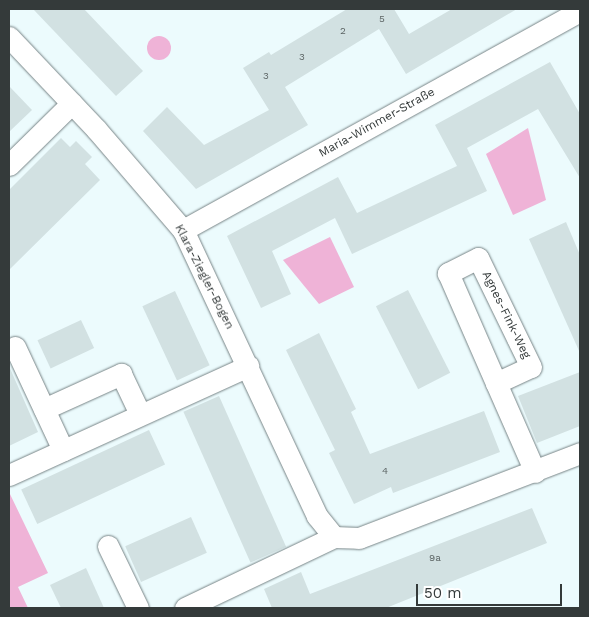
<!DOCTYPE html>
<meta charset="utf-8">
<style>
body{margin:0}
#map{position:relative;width:589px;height:617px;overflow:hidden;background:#ecfbfd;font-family:"Work Sans",sans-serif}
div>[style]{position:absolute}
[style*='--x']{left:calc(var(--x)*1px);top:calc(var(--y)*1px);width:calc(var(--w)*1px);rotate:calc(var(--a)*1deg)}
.green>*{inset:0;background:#efb3d7}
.round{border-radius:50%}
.building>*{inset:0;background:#d2e1e2;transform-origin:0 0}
.roads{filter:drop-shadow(0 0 1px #778486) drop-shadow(0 0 1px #778486)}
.minor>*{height:21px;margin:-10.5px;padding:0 10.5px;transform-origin:10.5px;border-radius:10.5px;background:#fff}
span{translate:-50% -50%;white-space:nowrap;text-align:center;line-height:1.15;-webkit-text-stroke:4.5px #fff;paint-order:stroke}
.number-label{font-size:10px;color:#5c6464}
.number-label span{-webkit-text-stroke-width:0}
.street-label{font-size:12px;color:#343a3a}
.frame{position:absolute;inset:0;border:10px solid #343a3a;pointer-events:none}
.scale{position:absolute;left:416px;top:584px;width:146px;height:22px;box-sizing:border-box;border:2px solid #343a3a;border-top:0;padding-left:6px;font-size:15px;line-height:18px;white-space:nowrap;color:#343a3a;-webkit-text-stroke:4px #fff;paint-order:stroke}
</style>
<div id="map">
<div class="green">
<i class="round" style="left:147px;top:36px;width:24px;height:24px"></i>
<i style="clip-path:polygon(528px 128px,546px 200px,513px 215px,486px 154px)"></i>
<i style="clip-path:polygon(330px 237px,354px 287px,319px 304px,283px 260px)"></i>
<i style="clip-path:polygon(9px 492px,48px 573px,18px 587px,28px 608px,9px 608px)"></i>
</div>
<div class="building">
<i style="clip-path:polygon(33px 9px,84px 9px,143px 71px,116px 96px)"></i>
<i style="clip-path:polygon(347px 9px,394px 9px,409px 34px,452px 9px,517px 9px,406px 74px,379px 29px,285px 87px,308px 125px,196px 189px,143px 131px,167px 107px,204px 145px,269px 110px,243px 68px,269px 52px,271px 55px)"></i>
<i style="clip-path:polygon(550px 62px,580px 114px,580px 178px,538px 109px,467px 148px,487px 191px,352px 254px,335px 218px,272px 251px,291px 294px,261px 308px,227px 236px,338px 177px,357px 213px,457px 166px,435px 125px)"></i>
<i style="clip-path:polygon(9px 86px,32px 110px,9px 132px)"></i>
<i style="clip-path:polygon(61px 138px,70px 147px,76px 141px,92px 157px,85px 164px,100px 180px,9px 270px,9px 190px)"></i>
<i style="clip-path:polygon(566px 222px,580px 255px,580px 353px,529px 239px)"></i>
<i style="left:408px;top:290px;width:93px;height:36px;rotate:63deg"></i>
<i style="left:175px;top:291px;width:82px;height:36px;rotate:65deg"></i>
<i style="left:81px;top:320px;width:31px;height:48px;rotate:65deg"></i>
<i style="clip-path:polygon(319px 333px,356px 409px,351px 412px,370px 454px,484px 411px,500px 452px,393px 493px,391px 487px,354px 504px,329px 453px,335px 450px,286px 350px)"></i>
<i style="clip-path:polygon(9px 366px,38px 432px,9px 446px)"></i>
<i style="clip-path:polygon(580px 372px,580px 426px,537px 443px,518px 396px)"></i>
<i style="left:219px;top:396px;width:165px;height:39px;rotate:66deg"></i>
<i style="left:149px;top:430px;width:38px;height:141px;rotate:65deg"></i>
<i style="clip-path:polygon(532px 508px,547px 543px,386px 608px,272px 608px,264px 589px,301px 572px,310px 594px)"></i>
<i style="left:191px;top:517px;width:39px;height:72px;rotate:66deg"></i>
<i style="clip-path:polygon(86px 568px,104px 608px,61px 608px,50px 585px)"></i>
</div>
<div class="roads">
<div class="minor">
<i style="--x:9;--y:37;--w:127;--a:46.6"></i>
<i style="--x:96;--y:129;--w:133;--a:49.3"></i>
<i style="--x:183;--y:230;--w:316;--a:64.9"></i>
<i style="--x:317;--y:516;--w:27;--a:51"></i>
<i style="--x:334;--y:537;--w:25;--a:2"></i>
<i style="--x:359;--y:538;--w:237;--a:-21"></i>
<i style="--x:9;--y:165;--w:88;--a:-44.5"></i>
<i style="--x:183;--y:230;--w:453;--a:-28.9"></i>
<i style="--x:15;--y:347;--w:114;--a:65"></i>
<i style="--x:496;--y:383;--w:38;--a:-25"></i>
<i style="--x:531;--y:367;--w:121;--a:-115.9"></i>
<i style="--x:478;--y:258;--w:34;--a:153"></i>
<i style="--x:448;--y:273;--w:120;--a:66.4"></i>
<i style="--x:496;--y:383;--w:97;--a:66.3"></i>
<i style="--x:44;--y:409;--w:85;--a:-24.4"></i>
<i style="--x:121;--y:374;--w:44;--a:64.6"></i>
<i style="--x:9;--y:475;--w:263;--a:-24.5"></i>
<i style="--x:108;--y:546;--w:69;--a:64.2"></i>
<i style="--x:185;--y:608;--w:165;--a:-25.5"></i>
</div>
</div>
<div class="number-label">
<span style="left:382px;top:19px">5</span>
<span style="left:343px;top:31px">2</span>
<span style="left:302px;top:57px">3</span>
<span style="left:266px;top:76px">3</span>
<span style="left:385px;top:471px">4</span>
<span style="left:435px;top:558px">9a</span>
</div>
<div class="street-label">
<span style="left:377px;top:123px;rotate:-29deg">Maria-Wimmer-Straße</span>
<span style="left:204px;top:277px;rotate:63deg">Klara-Ziegler-Bogen</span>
<span style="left:506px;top:315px;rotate:64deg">Agnes-Fink-Weg</span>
</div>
<div class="frame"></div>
<div class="scale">50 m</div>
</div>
